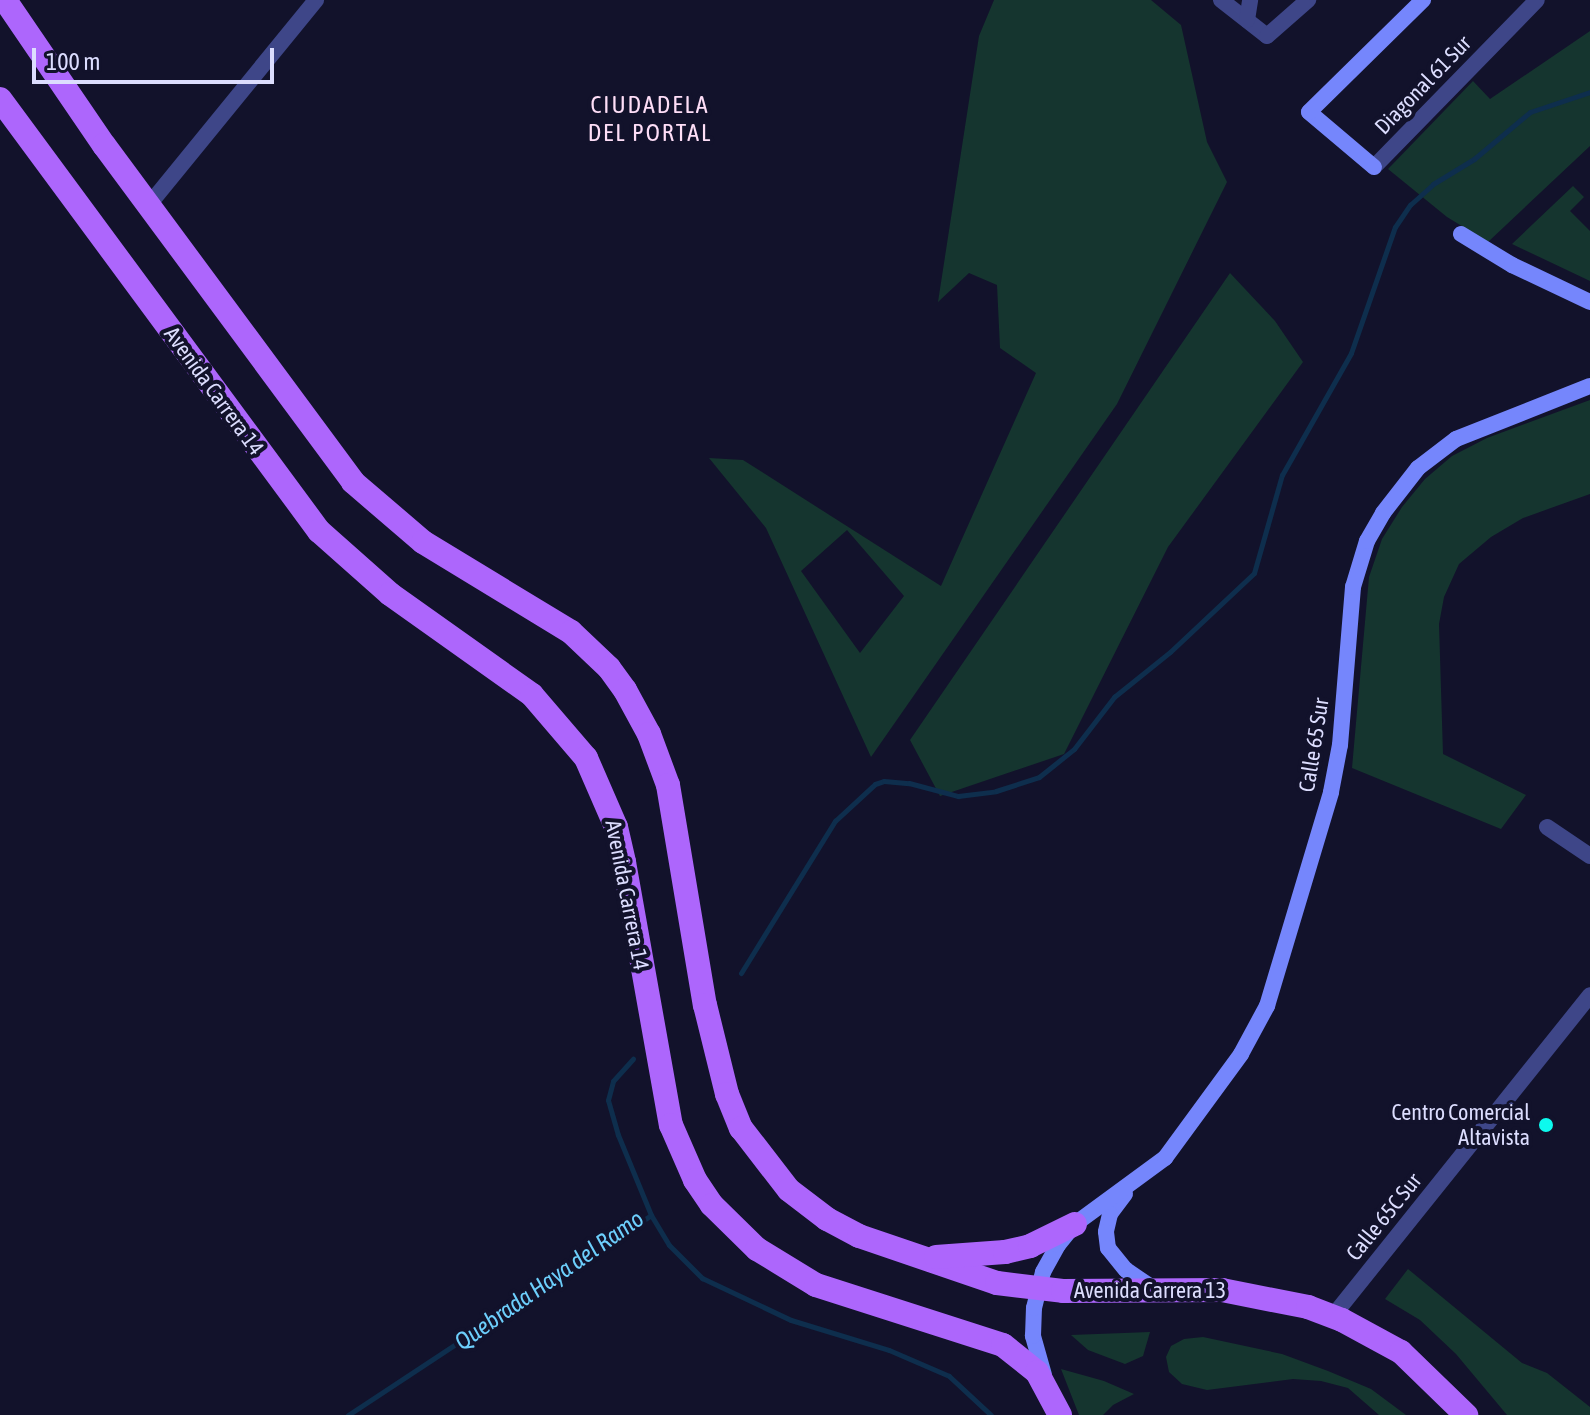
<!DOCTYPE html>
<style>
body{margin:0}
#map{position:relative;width:1590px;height:1415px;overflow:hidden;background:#12122b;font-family:"Asap Condensed",sans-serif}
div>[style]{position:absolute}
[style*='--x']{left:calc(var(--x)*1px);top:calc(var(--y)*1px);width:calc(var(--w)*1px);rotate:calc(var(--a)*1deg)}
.green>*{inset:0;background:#15352f}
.stream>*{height:5px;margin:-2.5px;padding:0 2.5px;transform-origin:2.5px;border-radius:2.5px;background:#0e2e4d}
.street>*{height:16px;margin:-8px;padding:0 8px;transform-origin:8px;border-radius:8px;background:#3e4688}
.secondary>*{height:16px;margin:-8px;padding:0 8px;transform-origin:8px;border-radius:8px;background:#7586fc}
.primary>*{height:24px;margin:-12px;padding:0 12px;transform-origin:12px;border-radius:12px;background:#ad66fc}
.dots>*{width:22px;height:22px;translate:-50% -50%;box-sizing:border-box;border:4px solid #12122b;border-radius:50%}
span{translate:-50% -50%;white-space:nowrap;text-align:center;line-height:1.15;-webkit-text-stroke:8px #12122b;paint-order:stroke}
.street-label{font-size:22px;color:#dcddfe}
.poi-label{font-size:22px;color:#dcddfe}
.right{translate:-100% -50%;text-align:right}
.neighbourhood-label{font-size:24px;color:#fedef7;letter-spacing:2px}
.water-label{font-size:24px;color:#6dcffc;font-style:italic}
.scale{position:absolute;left:32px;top:48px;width:242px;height:36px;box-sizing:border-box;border:4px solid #dcddfe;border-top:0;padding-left:10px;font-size:24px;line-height:28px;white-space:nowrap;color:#dcddfe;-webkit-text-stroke:6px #12122b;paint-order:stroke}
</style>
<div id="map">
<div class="green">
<i style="clip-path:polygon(evenodd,994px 0,1151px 0,1181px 25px,1207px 142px,1227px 182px,1117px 404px,871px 757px,766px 528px,709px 458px,743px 460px,941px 586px,1036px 373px,1000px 348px,997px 285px,969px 273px,938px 302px,979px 36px,994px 0,847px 530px,904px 596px,860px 653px,801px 571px,847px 530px)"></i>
<i style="clip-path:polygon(1590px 31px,1590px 146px,1488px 242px,1447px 217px,1388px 169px,1473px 81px,1490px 99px)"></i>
<i style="clip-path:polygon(1573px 186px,1584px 197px,1570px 211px,1590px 231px,1590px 281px,1512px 244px)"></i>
<i style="clip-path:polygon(1230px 273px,1275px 321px,1303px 362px,1168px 547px,1064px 754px,940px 796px,910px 740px)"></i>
<i style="clip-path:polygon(1590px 400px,1590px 494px,1523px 518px,1491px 537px,1459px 564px,1444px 597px,1439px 624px,1443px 754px,1526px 795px,1501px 829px,1352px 768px,1369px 577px,1382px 539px,1402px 507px,1425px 479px,1452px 456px,1487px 438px)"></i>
<i style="clip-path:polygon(1408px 1269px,1522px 1363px,1547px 1373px,1590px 1407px,1590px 1415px,1507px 1415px,1456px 1354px,1420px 1320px,1385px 1299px)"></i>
<i style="clip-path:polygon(1150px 1332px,1143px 1356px,1125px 1364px,1088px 1350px,1071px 1335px)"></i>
<i style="clip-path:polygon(1203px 1337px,1282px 1354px,1328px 1371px,1371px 1389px,1406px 1415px,1379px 1415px,1348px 1388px,1321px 1381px,1293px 1379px,1207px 1390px,1182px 1384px,1169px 1372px,1166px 1357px,1171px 1346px,1184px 1339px)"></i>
<i style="clip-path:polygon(1061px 1369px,1104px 1381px,1134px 1394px,1113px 1405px,1103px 1415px,1079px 1415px)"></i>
</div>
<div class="stream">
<i style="--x:741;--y:973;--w:179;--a:-58.3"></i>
<i style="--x:835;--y:821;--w:54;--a:-42.8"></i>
<i style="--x:875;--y:784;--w:9;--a:-18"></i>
<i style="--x:884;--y:781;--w:25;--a:5"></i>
<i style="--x:909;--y:783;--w:51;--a:14.9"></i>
<i style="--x:958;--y:796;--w:38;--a:-7"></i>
<i style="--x:996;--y:791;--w:45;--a:-18"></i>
<i style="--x:1039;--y:777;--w:45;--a:-38.7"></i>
<i style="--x:1074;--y:749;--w:66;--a:-52.4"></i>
<i style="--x:1114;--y:697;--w:72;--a:-38.8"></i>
<i style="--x:1170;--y:652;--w:115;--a:-43.2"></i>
<i style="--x:1254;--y:573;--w:102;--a:-74.1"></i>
<i style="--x:1282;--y:475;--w:140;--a:-60.5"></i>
<i style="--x:1351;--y:353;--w:133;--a:-70.8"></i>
<i style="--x:1395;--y:227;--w:27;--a:-56"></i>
<i style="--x:1410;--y:205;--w:31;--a:-42"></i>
<i style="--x:1433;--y:184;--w:48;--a:-31.4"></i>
<i style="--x:1474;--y:159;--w:73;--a:-40"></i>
<i style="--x:1530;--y:112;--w:63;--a:-18.4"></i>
<i style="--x:651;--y:1215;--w:35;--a:59"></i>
<i style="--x:669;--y:1245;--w:47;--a:45"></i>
<i style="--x:702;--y:1278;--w:98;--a:25.3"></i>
<i style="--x:791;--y:1320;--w:102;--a:17"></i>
<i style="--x:889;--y:1350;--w:65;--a:23.4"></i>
<i style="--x:949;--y:1376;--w:57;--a:42.9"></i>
<i style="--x:348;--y:1415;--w:363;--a:-33.4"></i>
<i style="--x:651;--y:1215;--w:87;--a:-112.4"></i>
<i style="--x:618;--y:1135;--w:36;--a:-106"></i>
<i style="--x:608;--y:1100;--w:20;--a:-75"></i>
<i style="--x:613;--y:1081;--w:30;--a:-48"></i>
</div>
<div class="street">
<i style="--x:1221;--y:0;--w:58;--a:38"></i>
<i style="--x:1267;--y:36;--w:55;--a:-41.3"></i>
<i style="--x:1247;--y:20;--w:20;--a:-81"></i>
<i style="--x:1374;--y:167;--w:233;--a:-45.7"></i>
<i style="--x:148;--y:206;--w:266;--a:-50.8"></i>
<i style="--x:1547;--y:827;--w:52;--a:34"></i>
<i style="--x:1333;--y:1316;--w:411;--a:-51.3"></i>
</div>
<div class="secondary">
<i style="--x:1374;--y:167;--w:85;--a:-139.8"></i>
<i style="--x:1309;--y:112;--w:160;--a:-44.5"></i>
<i style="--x:1461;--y:234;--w:60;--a:31.3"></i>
<i style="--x:1512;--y:265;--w:86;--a:25.4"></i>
<i style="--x:1125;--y:1194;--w:25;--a:127"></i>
<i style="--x:1110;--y:1214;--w:18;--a:103"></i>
<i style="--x:1106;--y:1232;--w:16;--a:83"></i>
<i style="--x:1108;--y:1248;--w:28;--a:51"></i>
<i style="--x:1126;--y:1270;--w:36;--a:34"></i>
<i style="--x:1044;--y:1375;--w:41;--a:-105.8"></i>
<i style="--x:1033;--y:1336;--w:28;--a:-88"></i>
<i style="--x:1034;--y:1308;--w:37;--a:-76"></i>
<i style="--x:1043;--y:1272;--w:31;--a:-61"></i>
<i style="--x:1058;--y:1245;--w:27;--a:-51"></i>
<i style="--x:1075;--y:1224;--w:112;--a:-36.3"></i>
<i style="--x:1165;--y:1158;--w:129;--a:-53.8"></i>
<i style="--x:1241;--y:1054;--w:55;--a:-61.6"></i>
<i style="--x:1267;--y:1006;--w:223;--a:-73.3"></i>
<i style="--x:1331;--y:792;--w:48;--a:-79.2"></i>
<i style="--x:1340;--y:745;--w:159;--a:-85.3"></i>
<i style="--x:1353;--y:587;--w:48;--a:-73.1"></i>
<i style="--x:1367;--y:541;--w:32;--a:-60"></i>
<i style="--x:1383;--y:513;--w:57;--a:-52.1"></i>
<i style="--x:1418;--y:468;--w:48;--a:-37.3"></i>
<i style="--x:1456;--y:439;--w:144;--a:-21.6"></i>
</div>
<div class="primary">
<i style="--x:5;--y:0;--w:176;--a:55.7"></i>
<i style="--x:104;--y:145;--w:419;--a:53.5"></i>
<i style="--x:353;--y:482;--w:92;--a:40.6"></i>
<i style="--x:423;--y:542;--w:173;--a:31.3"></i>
<i style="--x:571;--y:632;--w:52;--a:43.5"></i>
<i style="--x:609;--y:668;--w:27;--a:54"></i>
<i style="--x:625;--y:690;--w:50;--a:61.4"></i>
<i style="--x:649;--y:734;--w:54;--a:69.6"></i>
<i style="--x:668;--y:785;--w:223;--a:80.5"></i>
<i style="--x:705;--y:1005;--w:92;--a:76.1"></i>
<i style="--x:727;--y:1094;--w:37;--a:68"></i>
<i style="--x:741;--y:1128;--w:78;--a:52.3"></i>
<i style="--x:789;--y:1190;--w:48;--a:37.3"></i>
<i style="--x:827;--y:1219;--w:36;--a:28"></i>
<i style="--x:859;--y:1236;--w:146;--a:18.8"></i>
<i style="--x:997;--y:1283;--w:66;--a:6.9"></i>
<i style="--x:1063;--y:1291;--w:159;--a:-0.4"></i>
<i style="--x:1222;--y:1290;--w:88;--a:11.2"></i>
<i style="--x:1308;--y:1307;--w:36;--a:21"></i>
<i style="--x:1342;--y:1320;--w:67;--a:28.5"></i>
<i style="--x:1401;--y:1352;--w:91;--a:44.1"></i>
<i style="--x:0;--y:99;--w:537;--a:53.56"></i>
<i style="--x:319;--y:531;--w:95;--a:41.6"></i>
<i style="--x:390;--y:594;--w:174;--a:35.4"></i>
<i style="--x:532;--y:695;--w:83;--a:49.4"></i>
<i style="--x:586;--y:758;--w:75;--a:66.5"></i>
<i style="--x:616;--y:827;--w:36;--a:77"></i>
<i style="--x:624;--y:862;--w:267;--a:79.9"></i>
<i style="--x:671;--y:1125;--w:60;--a:66.4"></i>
<i style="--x:695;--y:1180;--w:30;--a:56"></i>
<i style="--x:712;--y:1205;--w:63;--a:44.4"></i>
<i style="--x:757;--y:1249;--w:69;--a:31.4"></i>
<i style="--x:816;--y:1285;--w:196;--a:17.8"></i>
<i style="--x:1003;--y:1345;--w:43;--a:38.5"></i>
<i style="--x:1037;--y:1372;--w:49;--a:61.9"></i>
<i style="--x:936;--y:1257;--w:69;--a:-4.1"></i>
<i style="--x:1005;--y:1252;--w:26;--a:-13"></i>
<i style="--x:1030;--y:1246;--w:50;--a:-26.1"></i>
</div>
<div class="dots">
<i style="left:1546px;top:1125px;background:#0dfaee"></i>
</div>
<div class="street-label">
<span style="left:1423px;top:85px;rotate:-46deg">Diagonal 61 Sur</span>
<span style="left:214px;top:391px;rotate:54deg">Avenida Carrera 14</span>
<span style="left:1314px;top:745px;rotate:-81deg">Calle 65 Sur</span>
<span style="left:627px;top:895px;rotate:79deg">Avenida Carrera 14</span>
<span style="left:1384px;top:1217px;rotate:-51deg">Calle 65C Sur</span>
<span style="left:1150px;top:1291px">Avenida Carrera 13</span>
</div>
<div class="poi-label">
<span class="right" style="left:1530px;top:1125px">Centro Comercial<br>Altavista</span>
</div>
<div class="neighbourhood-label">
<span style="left:650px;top:119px">CIUDADELA<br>DEL PORTAL</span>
</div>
<div class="water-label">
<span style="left:549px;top:1280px;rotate:-35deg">Quebrada Haya del Ramo</span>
</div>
<div class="scale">100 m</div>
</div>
